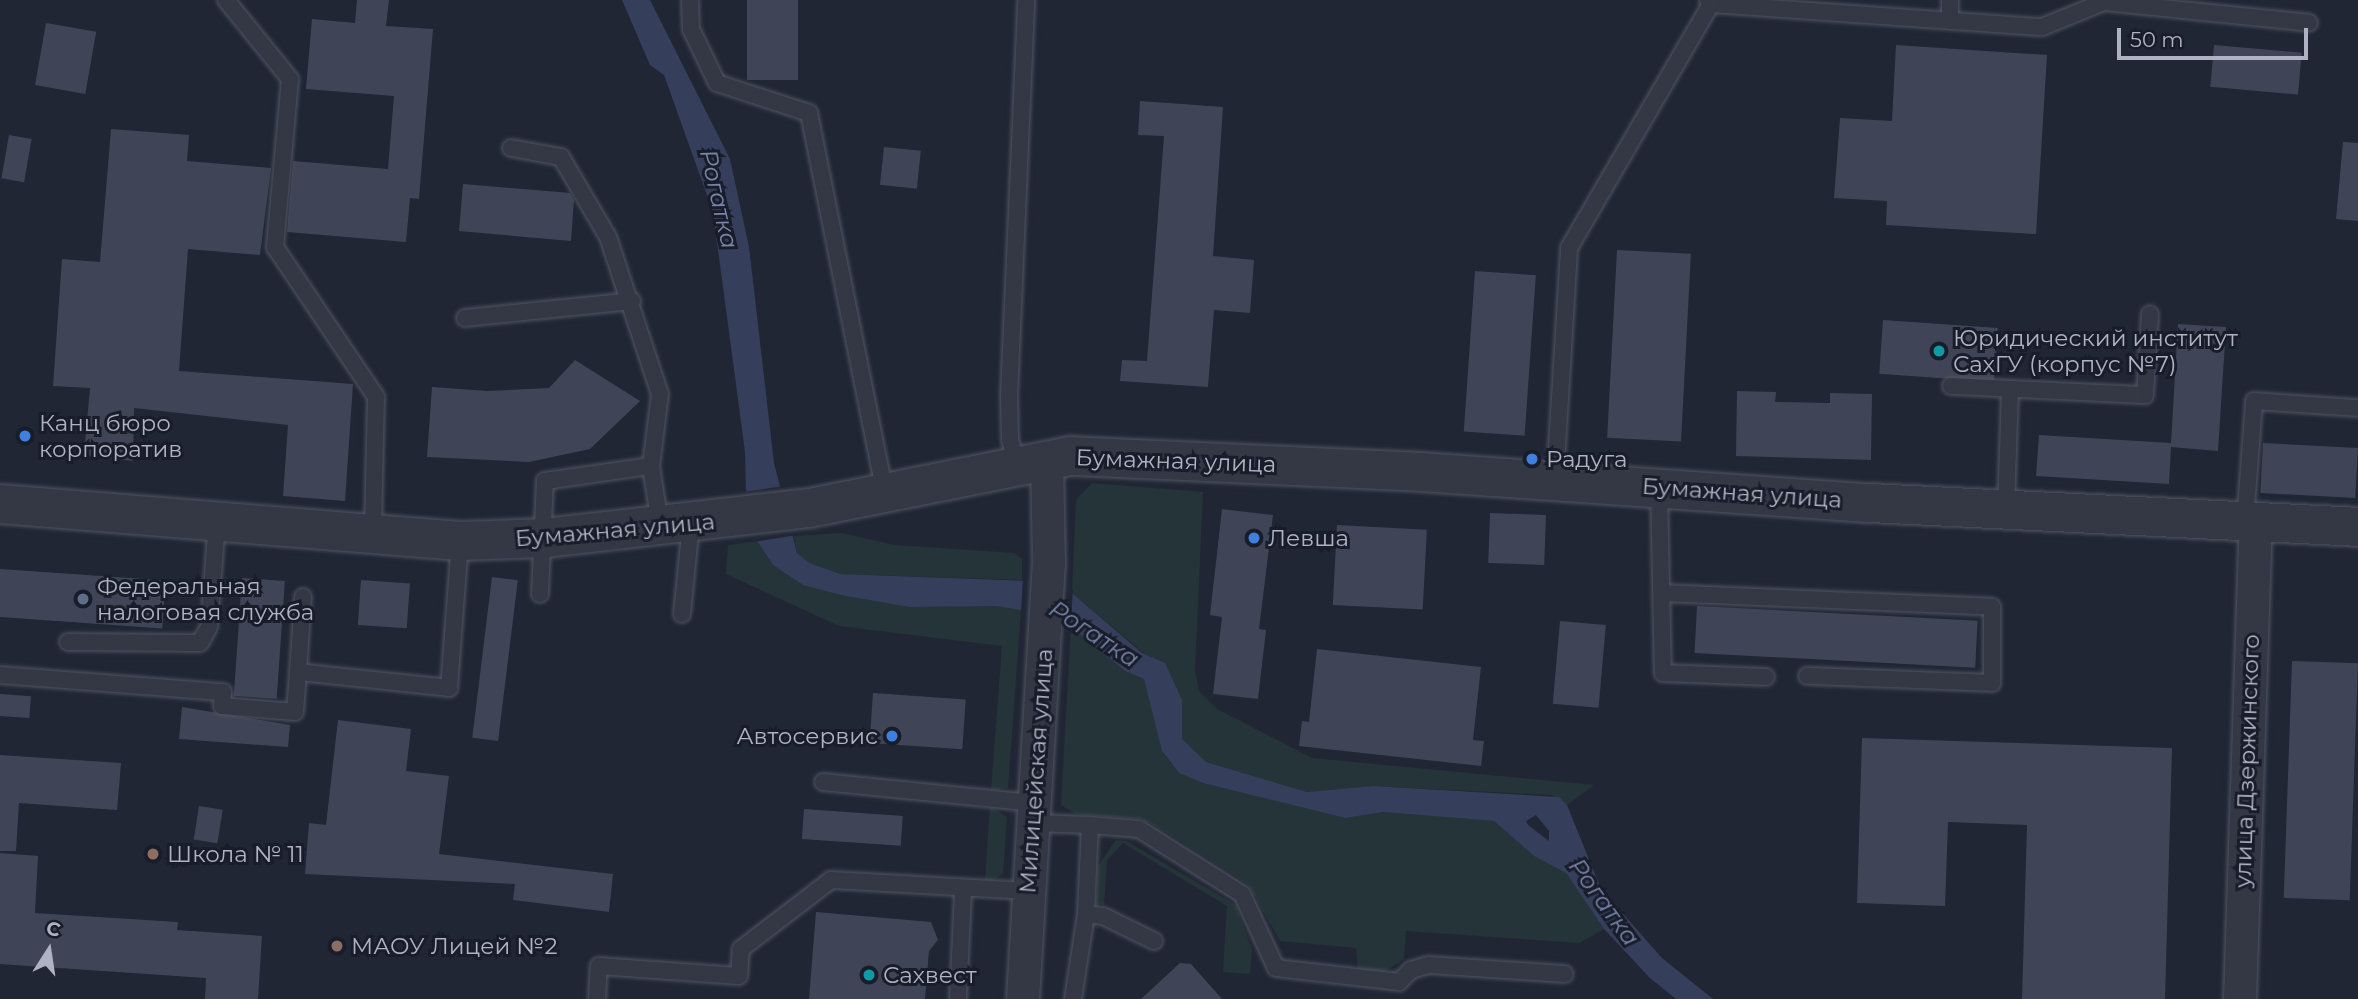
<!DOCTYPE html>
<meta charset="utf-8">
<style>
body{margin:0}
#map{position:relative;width:2358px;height:999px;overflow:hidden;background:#212635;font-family:Montserrat,sans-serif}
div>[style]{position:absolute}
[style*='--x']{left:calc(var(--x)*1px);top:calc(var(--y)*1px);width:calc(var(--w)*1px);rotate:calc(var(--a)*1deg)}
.green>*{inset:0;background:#253439}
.water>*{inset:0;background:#353e5b}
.pier>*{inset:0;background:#212635}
.building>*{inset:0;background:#3f4556;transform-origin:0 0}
.roads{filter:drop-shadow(0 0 2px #515563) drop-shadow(0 0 2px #515563)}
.service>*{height:16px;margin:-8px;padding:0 8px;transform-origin:8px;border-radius:8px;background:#343845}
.minor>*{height:32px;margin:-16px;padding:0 16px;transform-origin:16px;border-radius:16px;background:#343845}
.tertiary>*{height:38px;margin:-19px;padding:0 19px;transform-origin:19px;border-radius:19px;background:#343845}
.dots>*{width:19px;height:19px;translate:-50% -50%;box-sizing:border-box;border:4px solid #191d2a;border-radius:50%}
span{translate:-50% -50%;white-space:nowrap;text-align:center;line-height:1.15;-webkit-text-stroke:6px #191d2a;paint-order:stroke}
.poi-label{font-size:23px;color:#aeb2c2}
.left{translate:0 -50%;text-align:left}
.right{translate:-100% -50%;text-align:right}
.street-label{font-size:23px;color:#aeb2c2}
.water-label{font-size:24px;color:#7884a9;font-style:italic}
.north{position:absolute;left:14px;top:915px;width:70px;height:70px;-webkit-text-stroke:5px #191d2a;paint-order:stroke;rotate:12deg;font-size:19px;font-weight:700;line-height:28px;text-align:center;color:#aeb2c2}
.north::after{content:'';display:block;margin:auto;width:24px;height:32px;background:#aeb2c2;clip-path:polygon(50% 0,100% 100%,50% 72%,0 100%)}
.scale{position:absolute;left:2117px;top:28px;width:191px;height:32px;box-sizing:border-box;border:4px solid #aeb2c2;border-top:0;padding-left:9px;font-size:21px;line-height:24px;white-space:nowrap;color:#aeb2c2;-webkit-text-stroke:5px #191d2a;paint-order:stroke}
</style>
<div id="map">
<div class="green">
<i style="clip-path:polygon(1092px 483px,1203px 492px,1195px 670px,1199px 691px,1217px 709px,1312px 758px,1594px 785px,1567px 805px,1552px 795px,1373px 786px,1307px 792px,1203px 761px,1182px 739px,1182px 703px,1147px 656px,1072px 593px,1076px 500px)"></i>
<i style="clip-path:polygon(841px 533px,895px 545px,1014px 553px,1022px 559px,1022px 580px,840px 574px,809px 564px,797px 553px,794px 536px)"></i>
<i style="clip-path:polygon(757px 541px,773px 565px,1021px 609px,1008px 788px,991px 791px,1002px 646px,839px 626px,726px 574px,728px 545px)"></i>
<i style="clip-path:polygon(1071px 627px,1125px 671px,1144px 679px,1164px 755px,1179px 773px,1203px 783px,1345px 818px,1383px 812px,1494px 821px,1534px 856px,1566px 873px,1604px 929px,1579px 943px,1406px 931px,1404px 959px,1382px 973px,1358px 970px,1356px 948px,1280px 941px,1248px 884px,1171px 835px,1142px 819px,1075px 814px,1061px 805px)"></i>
<i style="clip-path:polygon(990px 806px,1007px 817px,1003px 874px,994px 880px,985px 880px)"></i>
<i style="clip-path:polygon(1116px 840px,1126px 841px,1236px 905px,1252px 950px,1250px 974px,1223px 972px,1227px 906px,1123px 843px,1107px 860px,1104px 905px,1096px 903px,1098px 866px)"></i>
</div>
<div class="water">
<i style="clip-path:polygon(evenodd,622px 0,650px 0,730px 159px,749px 247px,774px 463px,797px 553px,809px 563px,840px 574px,1032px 581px,1072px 593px,1142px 653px,1165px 663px,1182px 700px,1182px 739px,1206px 762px,1307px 792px,1373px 786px,1559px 797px,1567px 805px,1601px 889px,1662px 958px,1713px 999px,1676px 999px,1650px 978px,1604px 929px,1566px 873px,1534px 856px,1494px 821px,1383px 812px,1345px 818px,1203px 783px,1179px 773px,1162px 751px,1144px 679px,1125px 671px,1057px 616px,996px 606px,909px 607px,841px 595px,803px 585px,773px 565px,757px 541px,746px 495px,745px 452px,713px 212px,664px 75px,650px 65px,622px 0,1536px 815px,1549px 831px,1549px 841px,1528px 825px,1526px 821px,1536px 815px)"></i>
</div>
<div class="pier">
<i style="clip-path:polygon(784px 486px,797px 535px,753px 542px,743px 492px)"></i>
<i style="clip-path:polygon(1023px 577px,1073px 590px,1070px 631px,1055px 619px,1021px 612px)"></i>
</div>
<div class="building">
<i style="clip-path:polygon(357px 0,389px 0,386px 26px,433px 29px,419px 199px,410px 198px,406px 242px,287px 232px,293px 161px,388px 169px,394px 96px,306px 89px,312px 19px,355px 23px)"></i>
<i style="left:747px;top:0;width:51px;height:80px"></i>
<i style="left:46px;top:23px;width:51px;height:63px;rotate:10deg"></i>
<i style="clip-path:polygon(1896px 45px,2047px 55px,2036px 234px,1886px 225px,1887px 201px,1834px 198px,1840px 118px,1892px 121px)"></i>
<i style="left:2214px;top:45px;width:88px;height:42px;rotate:5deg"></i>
<i style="clip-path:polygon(1140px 101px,1223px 107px,1213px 256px,1254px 260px,1250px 313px,1214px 310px,1208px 387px,1120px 381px,1122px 360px,1147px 361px,1164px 136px,1138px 135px)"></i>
<i style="clip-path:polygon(111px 129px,189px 135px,187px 161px,271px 168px,260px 255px,188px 249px,179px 371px,353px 384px,345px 501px,283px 496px,288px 425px,134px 408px,133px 461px,84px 455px,90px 388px,53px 386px,62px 259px,100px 262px)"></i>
<i style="left:9px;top:135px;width:23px;height:44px;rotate:10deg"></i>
<i style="clip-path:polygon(2343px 142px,2358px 143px,2358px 221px,2336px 219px)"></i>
<i style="left:884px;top:147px;width:37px;height:38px;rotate:6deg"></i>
<i style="clip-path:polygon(463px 184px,570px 193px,574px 200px,571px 241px,459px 231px)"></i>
<i style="left:1617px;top:250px;width:74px;height:188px;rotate:3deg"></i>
<i style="left:1475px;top:271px;width:61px;height:161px;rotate:4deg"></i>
<i style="left:1883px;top:320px;width:115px;height:54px;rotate:4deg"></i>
<i style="clip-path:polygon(2178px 324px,2226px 327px,2218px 451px,2171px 447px,2169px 484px,2036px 476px,2039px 435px,2171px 443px)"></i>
<i style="clip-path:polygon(575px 360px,640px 401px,590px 449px,529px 462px,427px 457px,432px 387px,488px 391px,549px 388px)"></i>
<i style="clip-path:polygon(1737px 391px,1776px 392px,1775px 402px,1830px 403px,1830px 393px,1872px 394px,1871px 460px,1736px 456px)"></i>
<i style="left:2263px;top:443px;width:95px;height:50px;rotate:3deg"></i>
<i style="clip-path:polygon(1222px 509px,1273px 515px,1259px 629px,1266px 630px,1258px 699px,1213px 694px,1222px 617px,1210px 615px)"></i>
<i style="left:1490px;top:513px;width:56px;height:50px;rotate:2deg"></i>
<i style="left:1337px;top:525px;width:90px;height:80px;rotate:3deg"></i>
<i style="left:0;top:569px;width:166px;height:48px;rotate:4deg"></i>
<i style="left:492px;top:577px;width:26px;height:162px;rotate:7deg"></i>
<i style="left:242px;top:578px;width:43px;height:118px;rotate:4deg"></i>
<i style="left:361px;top:580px;width:49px;height:45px;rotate:4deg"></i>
<i style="left:1697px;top:606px;width:281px;height:47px;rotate:3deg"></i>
<i style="left:1560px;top:621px;width:46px;height:83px;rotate:5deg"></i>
<i style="clip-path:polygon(1317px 649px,1481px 667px,1473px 740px,1484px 741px,1481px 766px,1299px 746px,1302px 721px,1309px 722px)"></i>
<i style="left:2292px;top:661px;width:66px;height:237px;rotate:2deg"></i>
<i style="left:873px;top:693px;width:93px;height:50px;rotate:4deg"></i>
<i style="left:0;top:694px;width:31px;height:22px;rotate:4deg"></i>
<i style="clip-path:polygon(182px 707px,290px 725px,288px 747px,179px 739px)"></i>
<i style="clip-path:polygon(338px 720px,411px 729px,406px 771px,449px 776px,439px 854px,613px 874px,609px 912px,513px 900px,515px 884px,305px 874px,309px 823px,326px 825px)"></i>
<i style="clip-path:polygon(1862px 738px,2172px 748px,2165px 999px,2022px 999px,2027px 825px,1948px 822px,1945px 906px,1857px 903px)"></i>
<i style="clip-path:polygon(0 755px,121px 763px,117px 810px,19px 803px,16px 851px,0 851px)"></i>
<i style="left:199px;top:806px;width:24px;height:34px;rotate:9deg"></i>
<i style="left:804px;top:809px;width:99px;height:30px;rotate:4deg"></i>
<i style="clip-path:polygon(0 853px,38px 856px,35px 913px,178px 922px,177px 930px,262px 936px,258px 999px,205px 999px,206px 978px,0 964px)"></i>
<i style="clip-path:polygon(816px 912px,931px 922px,938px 940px,929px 951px,925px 999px,809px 999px)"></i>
<i style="clip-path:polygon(1180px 963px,1191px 964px,1222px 999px,1141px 999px)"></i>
</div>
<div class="roads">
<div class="service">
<i style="--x:226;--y:0;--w:102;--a:51"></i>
<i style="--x:290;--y:79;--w:169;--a:95.1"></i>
<i style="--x:275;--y:247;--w:181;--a:56"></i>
<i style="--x:376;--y:397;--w:137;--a:91.3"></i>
<i style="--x:690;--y:0;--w:29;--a:88"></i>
<i style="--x:691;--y:29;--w:60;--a:64.3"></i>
<i style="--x:717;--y:83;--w:97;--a:18.1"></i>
<i style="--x:809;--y:113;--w:387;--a:78.7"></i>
<i style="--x:1950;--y:0;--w:21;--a:90"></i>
<i style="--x:1711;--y:4;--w:332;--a:4"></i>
<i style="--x:2042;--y:27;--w:67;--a:-22"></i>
<i style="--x:2104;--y:2;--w:206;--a:5.8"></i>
<i style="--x:511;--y:148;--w:51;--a:10.2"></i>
<i style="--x:561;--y:157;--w:93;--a:59.6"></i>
<i style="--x:608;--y:237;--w:165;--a:71.7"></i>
<i style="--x:660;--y:394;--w:73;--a:97.1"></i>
<i style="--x:465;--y:318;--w:168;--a:-5.8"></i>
<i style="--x:1951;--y:386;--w:194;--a:2.7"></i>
<i style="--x:2145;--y:395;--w:81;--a:-86.5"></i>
<i style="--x:1016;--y:465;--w:27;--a:-103"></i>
<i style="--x:1010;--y:439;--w:43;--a:-91.3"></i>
<i style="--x:1009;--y:396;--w:396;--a:-87.5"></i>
<i style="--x:1555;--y:479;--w:231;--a:-86.5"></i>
<i style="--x:1569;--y:248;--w:282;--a:-59.8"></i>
<i style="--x:1711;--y:4;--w:5;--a:-127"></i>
<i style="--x:1659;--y:487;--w:186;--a:88.8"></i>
<i style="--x:1663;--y:673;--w:103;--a:2.2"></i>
<i style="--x:2006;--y:510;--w:121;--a:-88.1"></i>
<i style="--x:2245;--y:522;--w:121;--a:-85.7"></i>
<i style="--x:2254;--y:401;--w:104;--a:3.9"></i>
<i style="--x:1663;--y:593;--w:329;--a:2.4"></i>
<i style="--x:1992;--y:607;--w:76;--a:90"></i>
<i style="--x:1992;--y:683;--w:185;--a:-177.8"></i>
<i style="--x:540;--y:594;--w:113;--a:-87.5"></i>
<i style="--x:545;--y:481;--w:107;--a:-8.1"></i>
<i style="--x:651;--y:466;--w:59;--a:81.2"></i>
<i style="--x:303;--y:597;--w:75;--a:93.8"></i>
<i style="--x:298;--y:672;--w:152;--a:6"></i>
<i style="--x:449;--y:688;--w:147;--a:-85.7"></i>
<i style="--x:682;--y:614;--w:90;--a:-84.3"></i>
<i style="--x:68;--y:642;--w:132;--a:0.4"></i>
<i style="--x:200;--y:643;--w:18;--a:-61"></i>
<i style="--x:209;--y:627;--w:106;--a:-85.7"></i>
<i style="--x:0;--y:675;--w:224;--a:4.4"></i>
<i style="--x:223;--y:692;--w:14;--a:94"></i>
<i style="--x:222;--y:706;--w:73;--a:4.7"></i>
<i style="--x:295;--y:712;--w:40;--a:-85.7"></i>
<i style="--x:823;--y:782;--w:213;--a:5.7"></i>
<i style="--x:1033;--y:823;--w:57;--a:2"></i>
<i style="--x:1090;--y:825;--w:89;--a:92.6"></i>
<i style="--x:1086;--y:914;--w:86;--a:98.7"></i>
<i style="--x:1090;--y:825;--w:49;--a:4.7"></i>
<i style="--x:1139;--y:829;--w:122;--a:32.3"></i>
<i style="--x:1242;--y:894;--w:81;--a:65.3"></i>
<i style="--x:1276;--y:968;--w:124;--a:6.5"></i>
<i style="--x:1399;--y:982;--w:17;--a:-45"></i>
<i style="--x:1411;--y:970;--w:19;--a:-16"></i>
<i style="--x:1429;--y:965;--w:136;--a:3.8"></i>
<i style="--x:1086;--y:914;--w:17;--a:7"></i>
<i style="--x:1103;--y:916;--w:57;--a:26.1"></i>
<i style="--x:597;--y:999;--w:33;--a:-87"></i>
<i style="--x:599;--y:966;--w:140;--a:4.1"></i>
<i style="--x:739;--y:976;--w:27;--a:-86"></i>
<i style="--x:741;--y:949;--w:113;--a:-37.5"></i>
<i style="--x:831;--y:880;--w:198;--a:3.2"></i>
<i style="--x:958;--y:999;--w:108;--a:-87.3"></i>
</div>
<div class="minor">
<i style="--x:1023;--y:999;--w:435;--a:-86.6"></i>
<i style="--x:1049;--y:565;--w:107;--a:-91.1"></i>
<i style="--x:2240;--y:999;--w:476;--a:-88.1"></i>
</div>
<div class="tertiary">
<i style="--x:0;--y:504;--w:461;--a:4.6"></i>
<i style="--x:460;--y:541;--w:85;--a:-2"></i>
<i style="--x:545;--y:538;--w:267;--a:-6.5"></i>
<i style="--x:810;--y:508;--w:266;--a:-11.3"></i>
<i style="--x:1071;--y:456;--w:351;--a:2.6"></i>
<i style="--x:1422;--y:472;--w:449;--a:4"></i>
<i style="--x:1870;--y:503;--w:489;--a:2.8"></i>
</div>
</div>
<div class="dots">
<i style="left:1939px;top:351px;background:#0f9aa8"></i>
<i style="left:25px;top:436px;background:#3f7fe0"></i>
<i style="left:1532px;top:459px;background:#3f7fe0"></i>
<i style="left:1254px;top:538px;background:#3f7fe0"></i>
<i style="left:83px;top:599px;background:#5c6f8a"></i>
<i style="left:892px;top:736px;background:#3f7fe0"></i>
<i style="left:153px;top:854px;background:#8d6e63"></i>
<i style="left:337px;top:946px;background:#8d6e63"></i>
<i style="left:869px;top:975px;background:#0f9aa8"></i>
</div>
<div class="poi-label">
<span class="left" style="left:1953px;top:351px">Юридический институт<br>СахГУ (корпус №7)</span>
<span class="left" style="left:39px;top:436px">Канц бюро<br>корпоратив</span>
<span class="left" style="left:1546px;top:459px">Радуга</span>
<span class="left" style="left:1268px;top:538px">Левша</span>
<span class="left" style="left:97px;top:599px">Федеральная<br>налоговая служба</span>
<span class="right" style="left:878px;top:736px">Автосервис</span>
<span class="left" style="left:167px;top:854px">Школа № 11</span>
<span class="left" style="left:351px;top:946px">МАОУ Лицей №2</span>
<span class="left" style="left:883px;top:975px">Сахвест</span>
</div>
<div class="street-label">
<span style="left:1176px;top:461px;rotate:2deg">Бумажная улица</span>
<span style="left:1742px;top:493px;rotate:4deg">Бумажная улица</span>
<span style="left:615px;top:530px;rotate:-5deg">Бумажная улица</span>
<span style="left:2247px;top:761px;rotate:-88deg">улица Дзержинского</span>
<span style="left:1036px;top:771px;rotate:-86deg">Милицейская улица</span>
</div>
<div class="water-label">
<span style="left:719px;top:199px;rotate:77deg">Рогатка</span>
<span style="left:1094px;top:634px;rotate:33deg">Рогатка</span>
<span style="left:1604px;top:902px;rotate:54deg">Рогатка</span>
</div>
<div class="north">С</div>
<div class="scale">50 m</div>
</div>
